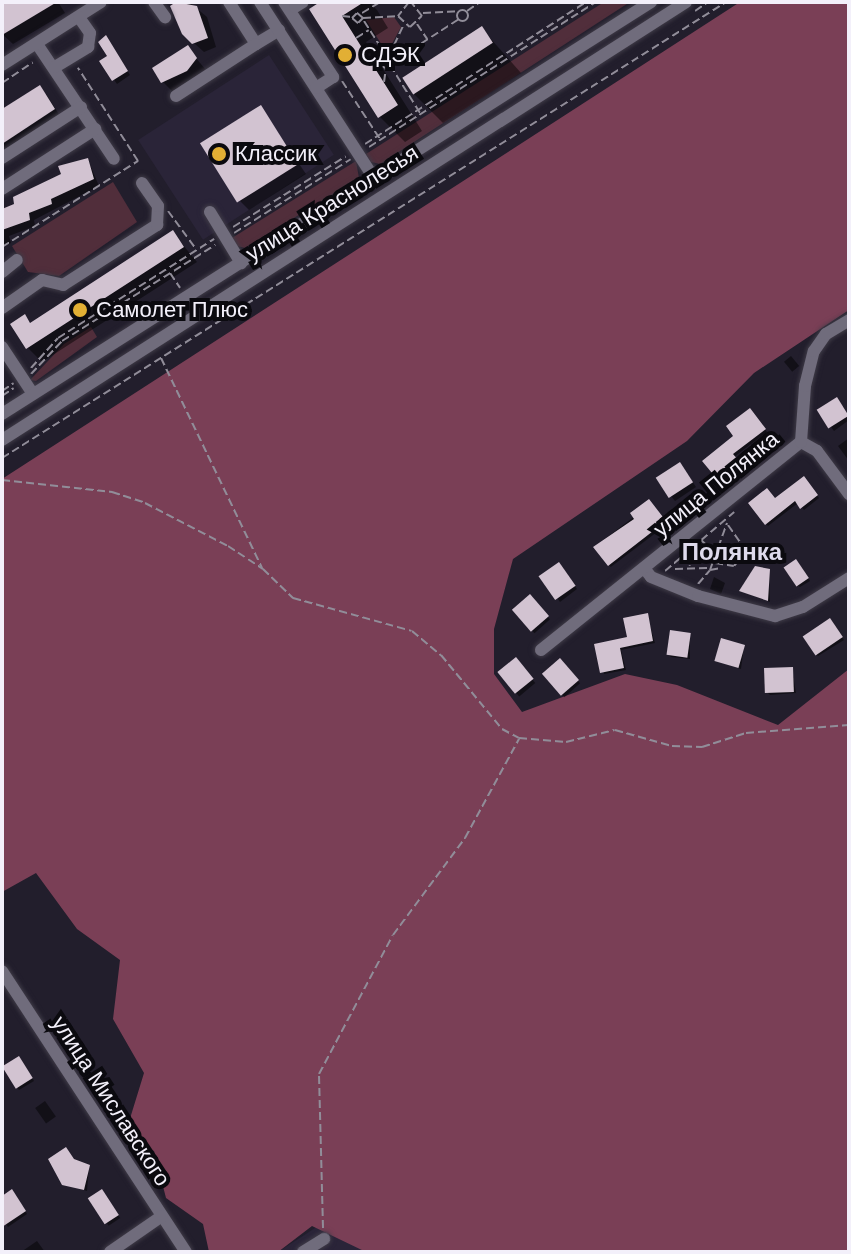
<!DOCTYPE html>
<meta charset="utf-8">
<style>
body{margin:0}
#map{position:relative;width:851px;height:1254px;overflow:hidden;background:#221e2c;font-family:Helvetica,sans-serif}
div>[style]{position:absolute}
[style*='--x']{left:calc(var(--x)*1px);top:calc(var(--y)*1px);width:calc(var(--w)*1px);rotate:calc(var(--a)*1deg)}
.built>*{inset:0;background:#2a2438;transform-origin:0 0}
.green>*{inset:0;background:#512e3b}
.forest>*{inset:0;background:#7a3f56}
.shadow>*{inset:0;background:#0007;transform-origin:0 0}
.building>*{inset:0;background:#d2c3d1;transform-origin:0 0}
.path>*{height:2px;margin-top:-1px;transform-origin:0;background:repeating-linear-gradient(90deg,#918d99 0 8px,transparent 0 12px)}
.path>.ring{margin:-1px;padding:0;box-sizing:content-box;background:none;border:2px solid #918d99;border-radius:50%}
.roads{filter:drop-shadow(0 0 2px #3f3b47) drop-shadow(0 0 2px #3f3b47)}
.minor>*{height:12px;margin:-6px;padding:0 6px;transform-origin:6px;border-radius:6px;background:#706c7c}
.dots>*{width:22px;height:22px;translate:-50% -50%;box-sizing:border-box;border:4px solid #0b0a0f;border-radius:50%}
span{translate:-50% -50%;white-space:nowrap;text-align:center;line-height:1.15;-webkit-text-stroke:8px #0b0a0f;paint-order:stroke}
.poi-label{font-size:22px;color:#f3f0fa}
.left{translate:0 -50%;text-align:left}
.street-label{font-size:22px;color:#f3f0fa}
.neighbourhood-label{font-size:24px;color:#dedaec;font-weight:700}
.frame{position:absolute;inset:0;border:4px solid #f3f0fa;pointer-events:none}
</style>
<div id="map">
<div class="built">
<i style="left:269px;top:55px;width:119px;height:156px;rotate:57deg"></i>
<i style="clip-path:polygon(378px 1187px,419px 1252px,278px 1252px)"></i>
</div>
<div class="green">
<i style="clip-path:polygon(604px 2px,630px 2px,380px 164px,371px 162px,366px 154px)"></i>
<i style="clip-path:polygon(394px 17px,401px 27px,387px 53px,366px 20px)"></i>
<i style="clip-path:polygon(356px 161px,359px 178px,245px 248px,237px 246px,232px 238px)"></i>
<i style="clip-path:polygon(113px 182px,137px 222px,59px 276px,28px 272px,12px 246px)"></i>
<i style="clip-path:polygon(91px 327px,97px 337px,36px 381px,30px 380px,64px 344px)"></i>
</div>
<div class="forest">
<i style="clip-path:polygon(740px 2px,849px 2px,849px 310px,754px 373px,687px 441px,513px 559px,494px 629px,494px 674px,522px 712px,625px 674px,677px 685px,778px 725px,849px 669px,849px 1252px,366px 1252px,312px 1226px,278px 1252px,209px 1252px,203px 1224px,166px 1198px,154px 1151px,124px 1138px,144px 1073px,113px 1019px,120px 960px,77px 929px,36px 873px,2px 892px,2px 479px)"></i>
</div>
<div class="shadow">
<i style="clip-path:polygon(2px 2px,58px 2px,65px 13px,13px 44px,2px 34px)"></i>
<i style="clip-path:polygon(180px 2px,189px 2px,207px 17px,216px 47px,204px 52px,194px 43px,173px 6px)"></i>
<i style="clip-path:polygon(324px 2px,369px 2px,377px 10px,388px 28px,366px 42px,422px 131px,405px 142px,380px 117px)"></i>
<i style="clip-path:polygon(482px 29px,521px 73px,443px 123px,414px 94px)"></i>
<i style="clip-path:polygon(109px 41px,130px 75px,117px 84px,101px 61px,110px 56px)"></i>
<i style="clip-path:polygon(187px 47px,205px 69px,197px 80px,172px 91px,163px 82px)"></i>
<i style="clip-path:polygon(46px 94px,60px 116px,2px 154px,2px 112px)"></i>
<i style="clip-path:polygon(261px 108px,306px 174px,249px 210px,240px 201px)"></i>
<i style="clip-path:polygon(88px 160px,99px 186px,34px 220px,35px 226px,9px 236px,11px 243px,2px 247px,2px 212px)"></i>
<i style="clip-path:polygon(173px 233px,197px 262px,42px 362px,28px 348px,24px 317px,31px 324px)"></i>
<i style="left:791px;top:356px;width:13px;height:9px;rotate:51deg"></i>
<i style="clip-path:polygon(839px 402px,849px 420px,834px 431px,820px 412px)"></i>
<i style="clip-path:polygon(752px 413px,767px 432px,734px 457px,740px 465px,721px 480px,705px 461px,736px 436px)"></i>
<i style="clip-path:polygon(849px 438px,849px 461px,838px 446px)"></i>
<i style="clip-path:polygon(684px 469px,696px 487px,675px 501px,671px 496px)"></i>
<i style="clip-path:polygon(804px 479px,819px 498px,804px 510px,798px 503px,768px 526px,750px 504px,776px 500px)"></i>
<i style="left:651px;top:504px;width:26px;height:70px;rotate:53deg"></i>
<i style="clip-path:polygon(799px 564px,810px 581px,800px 587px,797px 585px)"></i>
<i style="clip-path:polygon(561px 568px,577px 589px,560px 602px,558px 599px)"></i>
<i style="clip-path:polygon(769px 571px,770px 602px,741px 591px)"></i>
<i style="clip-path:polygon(714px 577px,725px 583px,721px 594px,710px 589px)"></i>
<i style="left:530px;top:597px;width:30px;height:21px;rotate:48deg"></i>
<i style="clip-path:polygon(647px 615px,655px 643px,621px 650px,626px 670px,604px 674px,596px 646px,630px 639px)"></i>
<i style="clip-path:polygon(833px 623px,844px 640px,818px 656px,816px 654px)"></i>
<i style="clip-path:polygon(690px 634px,690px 659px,671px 657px,669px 655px)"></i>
<i style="clip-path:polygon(744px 646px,741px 669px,717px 661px)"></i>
<i style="left:516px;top:660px;width:30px;height:21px;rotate:50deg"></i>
<i style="left:560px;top:661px;width:30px;height:21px;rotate:48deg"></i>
<i style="clip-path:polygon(792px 669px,796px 693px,770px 695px,767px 692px)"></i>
<i style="clip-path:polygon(21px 1061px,34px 1081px,19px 1090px,4px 1068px)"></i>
<i style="left:45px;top:1101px;width:19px;height:12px;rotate:55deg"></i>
<i style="clip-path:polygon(89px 1166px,87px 1191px,64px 1184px)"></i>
<i style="clip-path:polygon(14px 1194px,27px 1214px,8px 1227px,2px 1218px,2px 1198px)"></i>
<i style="left:104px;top:1194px;width:29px;height:14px;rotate:56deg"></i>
<i style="clip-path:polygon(37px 1241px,45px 1252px,21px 1252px)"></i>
</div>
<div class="building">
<i style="clip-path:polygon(2px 2px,57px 2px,2px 35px)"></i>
<i style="clip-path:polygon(176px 2px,197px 6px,208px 38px,192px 44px,182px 34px,170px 6px)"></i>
<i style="clip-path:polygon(320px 2px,364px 2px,342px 16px,398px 105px,378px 118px,309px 9px)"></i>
<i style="left:482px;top:26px;width:20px;height:95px;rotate:57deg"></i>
<i style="clip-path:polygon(106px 35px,128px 71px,112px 81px,99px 61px,107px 56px,98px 42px)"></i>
<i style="clip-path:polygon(188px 45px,197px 58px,187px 71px,161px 83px,152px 68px)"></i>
<i style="clip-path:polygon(40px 85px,55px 109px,2px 144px,2px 109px)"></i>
<i style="left:261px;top:105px;width:70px;height:72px;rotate:58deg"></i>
<i style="clip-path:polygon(88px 158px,94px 179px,51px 199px,52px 204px,29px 213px,30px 220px,2px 230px,2px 209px,14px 204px,13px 197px,61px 174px,58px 166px)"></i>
<i style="clip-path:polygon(173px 230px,184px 247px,26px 349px,10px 324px,25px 314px,30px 323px)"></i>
<i style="left:837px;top:397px;width:22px;height:24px;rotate:58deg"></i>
<i style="clip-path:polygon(750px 408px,766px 429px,733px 454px,739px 461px,717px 479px,702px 461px,733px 436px,726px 426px)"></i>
<i style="left:680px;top:462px;width:24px;height:29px;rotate:57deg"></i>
<i style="clip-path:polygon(804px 476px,818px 495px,800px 509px,795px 501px,765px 525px,748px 503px,767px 488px,775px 498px)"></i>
<i style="clip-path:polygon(649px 499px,666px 521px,608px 566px,593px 547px,634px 519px,630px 513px)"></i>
<i style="left:796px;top:559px;width:23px;height:15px;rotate:56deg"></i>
<i style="left:559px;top:562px;width:29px;height:25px;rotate:55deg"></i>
<i style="clip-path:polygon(755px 566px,770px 569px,768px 601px,739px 591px)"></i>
<i style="left:530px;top:594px;width:29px;height:24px;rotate:49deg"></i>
<i style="clip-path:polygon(648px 613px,653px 641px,620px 648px,624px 668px,600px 673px,594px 644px,627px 637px,623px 618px)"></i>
<i style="left:830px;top:618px;width:23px;height:33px;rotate:56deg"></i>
<i style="left:670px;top:630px;width:21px;height:25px;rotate:8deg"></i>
<i style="left:721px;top:638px;width:25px;height:24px;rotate:16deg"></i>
<i style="left:516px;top:657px;width:28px;height:24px;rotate:51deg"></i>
<i style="left:560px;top:658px;width:29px;height:24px;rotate:49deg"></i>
<i style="left:793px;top:667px;width:25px;height:29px;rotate:88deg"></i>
<i style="left:19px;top:1056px;width:26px;height:20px;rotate:58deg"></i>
<i style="clip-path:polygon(66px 1147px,74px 1159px,90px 1165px,84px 1190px,62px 1185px,48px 1159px)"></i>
<i style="clip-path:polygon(12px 1189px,26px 1211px,2px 1227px,2px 1196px)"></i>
<i style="left:102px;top:1189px;width:31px;height:17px;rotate:57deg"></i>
</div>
<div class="path">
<i style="--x:409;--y:2;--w:18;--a:128"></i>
<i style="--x:398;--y:16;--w:16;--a:43"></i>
<i style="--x:410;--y:27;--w:16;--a:-43"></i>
<i style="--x:422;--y:16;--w:18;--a:-128"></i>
<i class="ring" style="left:456.5px;top:9.5px;width:9px;height:9px"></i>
<i style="--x:467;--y:11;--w:16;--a:-35"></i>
<i style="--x:695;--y:11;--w:16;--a:-35"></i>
<i style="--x:362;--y:13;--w:21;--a:-31"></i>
<i style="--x:423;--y:13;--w:35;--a:-3"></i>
<i style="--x:342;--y:16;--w:10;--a:6"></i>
<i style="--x:363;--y:18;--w:8;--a:-140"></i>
<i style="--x:357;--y:13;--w:7;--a:135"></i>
<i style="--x:352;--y:18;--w:8;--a:40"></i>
<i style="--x:358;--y:23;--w:7;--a:-45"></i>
<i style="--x:363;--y:18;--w:33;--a:-3"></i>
<i style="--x:364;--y:21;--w:43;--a:57.4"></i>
<i style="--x:417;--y:24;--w:18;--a:56"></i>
<i style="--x:356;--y:38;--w:15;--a:-32"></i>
<i style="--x:389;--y:56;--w:33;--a:-65"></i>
<i class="ring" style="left:380.5px;top:56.5px;width:9px;height:9px"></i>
<i style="--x:391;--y:63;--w:81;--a:-32.9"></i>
<i style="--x:390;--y:65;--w:57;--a:58"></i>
<i style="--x:342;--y:81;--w:69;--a:56.8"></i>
<i style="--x:384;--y:82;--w:14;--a:-82"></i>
<i style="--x:2;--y:83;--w:37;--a:-34"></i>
<i style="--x:365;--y:144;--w:263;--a:-32.7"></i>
<i style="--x:369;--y:147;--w:269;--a:-32.6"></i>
<i style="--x:168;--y:211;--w:47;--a:53.6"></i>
<i style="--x:233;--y:227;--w:133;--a:-32.1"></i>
<i style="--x:234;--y:233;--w:138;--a:-32.3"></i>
<i style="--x:2;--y:247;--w:161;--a:-32.3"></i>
<i style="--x:138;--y:161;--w:111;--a:-122.8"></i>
<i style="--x:170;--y:273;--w:18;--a:56"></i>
<i style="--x:161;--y:358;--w:233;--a:64.3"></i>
<i style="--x:31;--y:368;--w:40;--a:-48"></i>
<i style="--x:58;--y:338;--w:185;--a:-32.4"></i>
<i style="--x:31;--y:374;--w:45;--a:-46.8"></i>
<i style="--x:62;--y:341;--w:181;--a:-32.1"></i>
<i style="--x:2;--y:391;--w:14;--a:-34"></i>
<i style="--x:2;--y:396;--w:14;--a:-34"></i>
<i style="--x:2;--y:458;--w:856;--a:-32.2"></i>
<i style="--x:2;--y:480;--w:111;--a:6.2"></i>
<i style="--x:112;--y:492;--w:35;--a:18"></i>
<i style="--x:145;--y:503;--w:93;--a:27.4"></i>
<i style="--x:228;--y:546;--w:42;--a:33.3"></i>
<i style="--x:263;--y:569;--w:42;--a:44"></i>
<i style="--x:293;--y:598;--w:123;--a:15.5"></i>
<i style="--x:412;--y:631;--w:38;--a:40"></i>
<i style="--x:441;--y:655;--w:96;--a:50.5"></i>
<i style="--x:502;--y:729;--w:19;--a:28"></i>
<i style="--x:519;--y:738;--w:47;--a:4.9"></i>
<i style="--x:566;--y:742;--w:50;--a:-13.8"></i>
<i style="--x:615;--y:730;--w:59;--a:15.7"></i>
<i style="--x:672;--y:746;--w:30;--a:2"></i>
<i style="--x:702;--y:747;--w:46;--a:-17.7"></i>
<i style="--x:746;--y:733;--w:103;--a:-4.4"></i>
<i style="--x:728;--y:525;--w:39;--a:55"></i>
<i style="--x:701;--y:540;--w:18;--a:43"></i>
<i style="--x:687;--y:553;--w:13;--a:77"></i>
<i style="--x:715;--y:563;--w:19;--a:9"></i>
<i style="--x:734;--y:566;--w:17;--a:-50"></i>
<i style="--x:675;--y:569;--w:32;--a:-2"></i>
<i style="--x:710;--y:570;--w:11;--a:-10"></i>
<i style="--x:665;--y:571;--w:91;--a:-40.5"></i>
<i style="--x:698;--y:584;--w:18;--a:-49"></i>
<i style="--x:710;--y:570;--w:50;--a:-70.1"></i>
<i style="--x:323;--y:1228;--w:154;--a:-91.5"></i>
<i style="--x:319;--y:1074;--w:157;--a:-62"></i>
<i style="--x:393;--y:935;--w:121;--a:-53.4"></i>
<i style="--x:465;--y:838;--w:113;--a:-61.4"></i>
</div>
<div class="roads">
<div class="minor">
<i style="--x:154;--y:2;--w:19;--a:54"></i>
<i style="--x:229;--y:2;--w:50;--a:57.3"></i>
<i style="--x:256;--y:44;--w:27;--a:-31"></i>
<i style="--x:260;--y:2;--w:210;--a:57.1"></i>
<i style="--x:284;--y:2;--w:90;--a:56.8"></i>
<i style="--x:333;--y:77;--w:20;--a:147"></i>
<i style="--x:295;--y:7;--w:9;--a:-32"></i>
<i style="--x:37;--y:44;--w:138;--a:56.2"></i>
<i style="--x:2;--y:65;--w:117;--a:-32.5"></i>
<i style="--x:55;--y:67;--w:39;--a:-31"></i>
<i style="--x:88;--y:47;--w:14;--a:-82"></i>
<i style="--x:90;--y:33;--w:19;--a:-125"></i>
<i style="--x:176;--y:96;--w:95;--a:-33"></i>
<i style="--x:2;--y:158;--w:94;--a:-32.8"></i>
<i style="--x:2;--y:189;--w:111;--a:-32.8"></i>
<i style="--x:210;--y:212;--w:60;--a:58.7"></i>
<i style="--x:2;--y:272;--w:19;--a:-39"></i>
<i style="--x:2;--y:308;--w:49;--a:-35"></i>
<i style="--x:42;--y:280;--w:22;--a:13"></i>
<i style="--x:63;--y:285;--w:112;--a:-32.6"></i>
<i style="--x:157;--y:225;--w:19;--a:-87"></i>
<i style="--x:158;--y:206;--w:28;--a:-125"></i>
<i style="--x:2;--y:347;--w:56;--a:56.6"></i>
<i style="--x:2;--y:414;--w:769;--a:-32.41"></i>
<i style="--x:2;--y:440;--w:812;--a:-32.63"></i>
<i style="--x:801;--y:442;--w:18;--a:29"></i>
<i style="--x:817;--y:451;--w:54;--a:53.3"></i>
<i style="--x:644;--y:568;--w:11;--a:52"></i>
<i style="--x:651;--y:577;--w:51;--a:22"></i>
<i style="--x:698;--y:596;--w:80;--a:14.6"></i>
<i style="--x:775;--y:616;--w:29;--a:-18"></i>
<i style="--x:803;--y:607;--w:54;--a:-32.2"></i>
<i style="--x:541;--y:650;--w:333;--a:-38.7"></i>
<i style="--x:801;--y:442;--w:56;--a:-85.9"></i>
<i style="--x:805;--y:386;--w:36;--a:-76"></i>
<i style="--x:814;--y:351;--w:21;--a:-55"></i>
<i style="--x:826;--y:334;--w:27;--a:-31"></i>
<i style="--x:2;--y:971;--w:336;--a:56.8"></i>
<i style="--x:110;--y:1252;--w:63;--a:-34.7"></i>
<i style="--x:303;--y:1252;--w:25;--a:-32"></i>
</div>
</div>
<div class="dots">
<i style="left:345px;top:55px;background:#e2af34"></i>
<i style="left:219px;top:154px;background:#e2af34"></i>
<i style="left:80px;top:310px;background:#e2af34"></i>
</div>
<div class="poi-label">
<span class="left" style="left:361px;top:55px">СДЭК</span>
<span class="left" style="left:235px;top:154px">Классик</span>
<span class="left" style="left:96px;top:310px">Самолет Плюс</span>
</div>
<div class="street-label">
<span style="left:332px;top:203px;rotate:-32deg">улица Краснолесья</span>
<span style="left:716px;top:484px;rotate:-39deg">улица Полянка</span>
<span style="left:111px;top:1101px;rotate:57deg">улица Миславского</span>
</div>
<div class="neighbourhood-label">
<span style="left:732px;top:552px">Полянка</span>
</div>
<div class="frame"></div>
</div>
